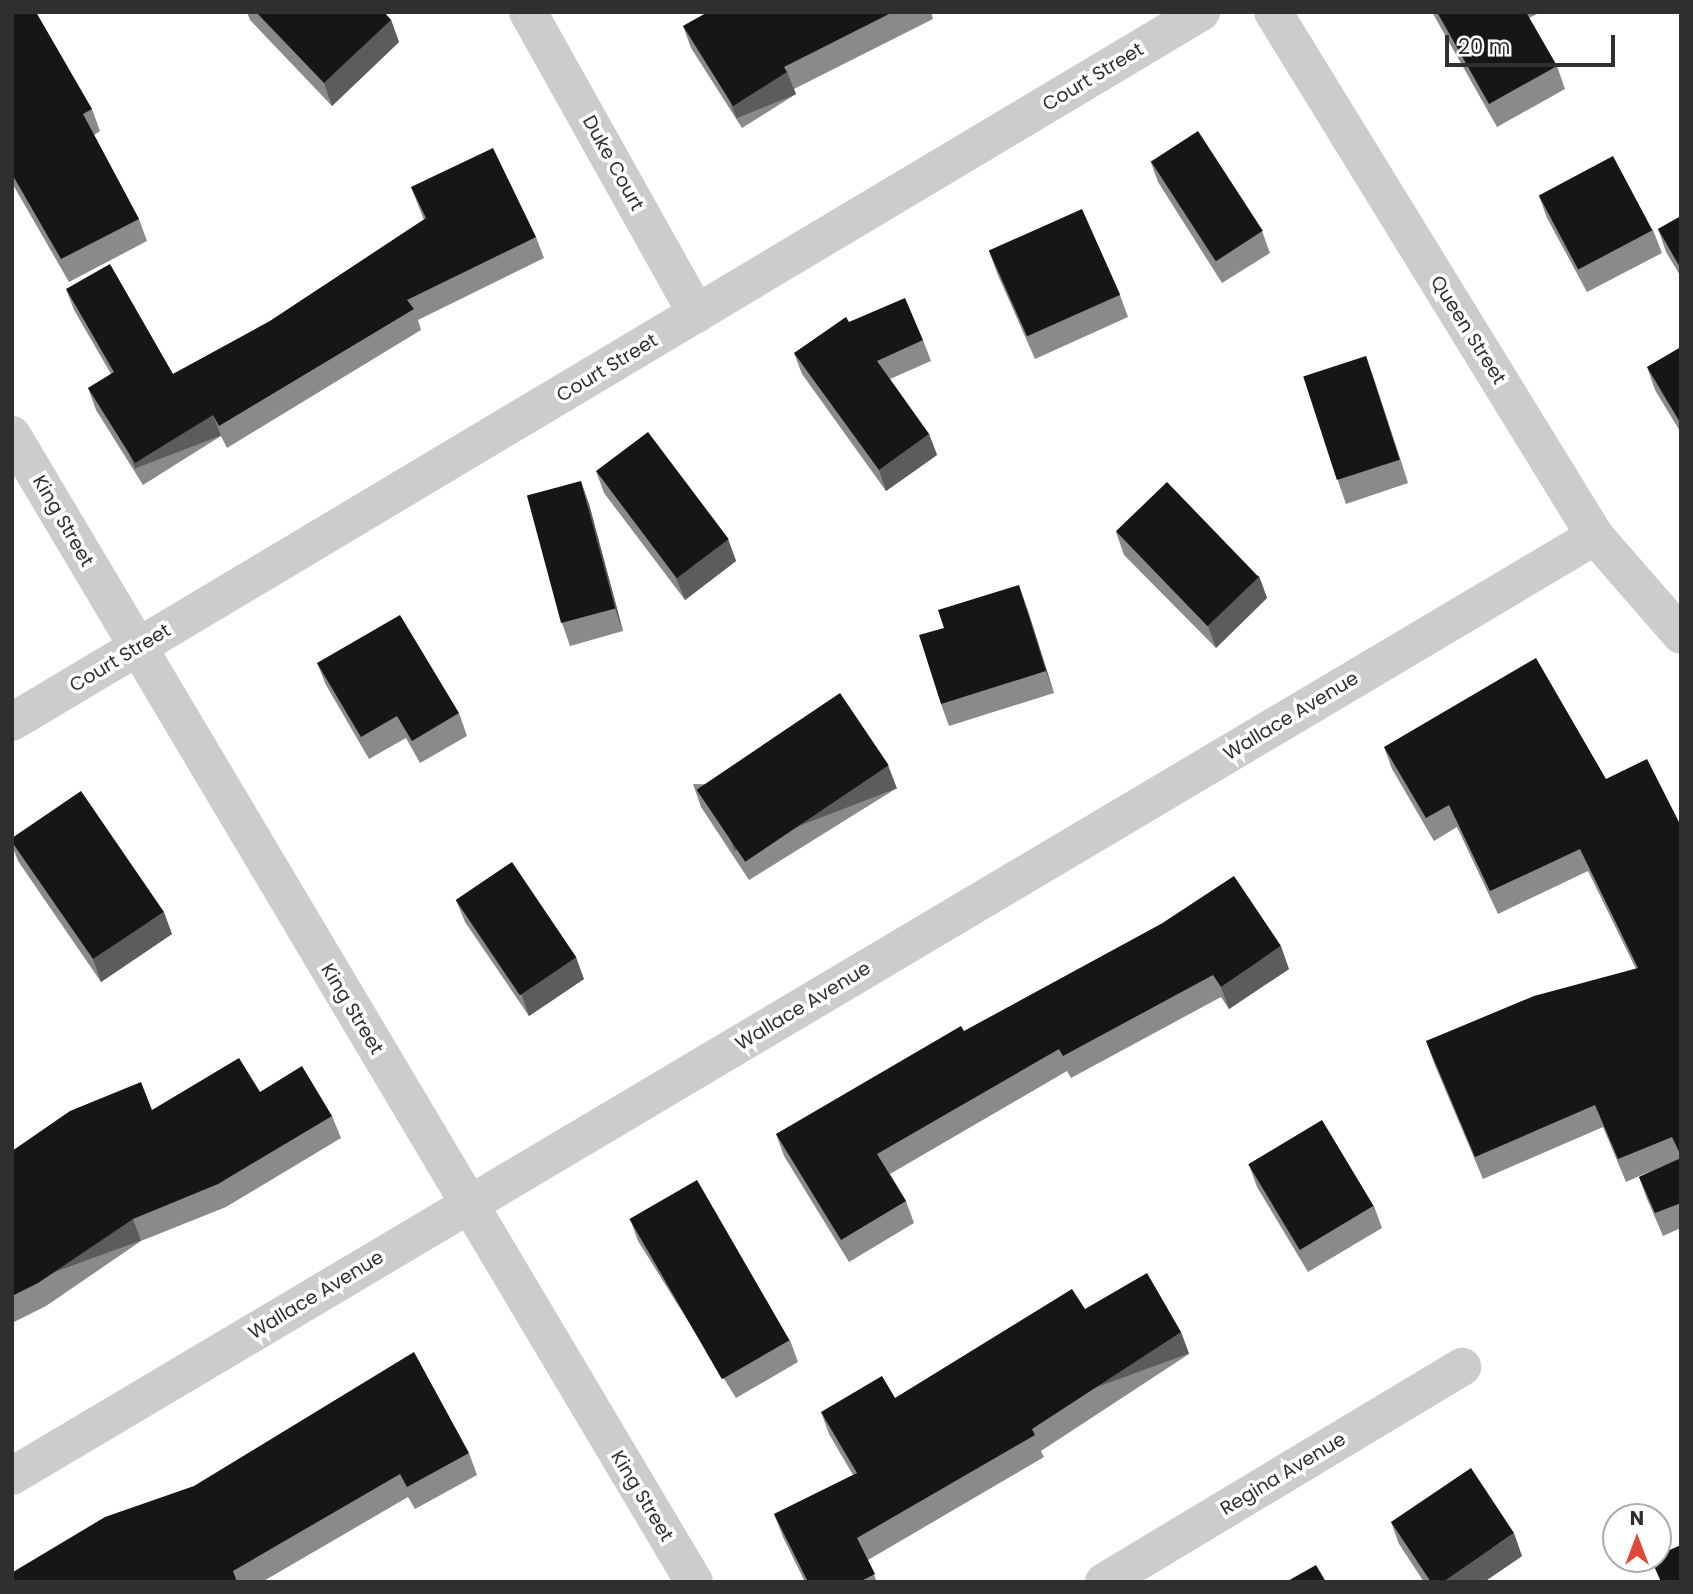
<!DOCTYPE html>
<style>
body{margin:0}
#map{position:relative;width:1693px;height:1594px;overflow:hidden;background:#fff;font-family:Poppins,sans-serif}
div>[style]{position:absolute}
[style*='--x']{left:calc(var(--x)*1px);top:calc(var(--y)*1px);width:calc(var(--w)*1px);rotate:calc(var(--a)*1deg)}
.minor>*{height:38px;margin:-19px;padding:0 19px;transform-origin:19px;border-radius:19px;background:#ccc}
.wall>*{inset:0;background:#8a8a8a}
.shaded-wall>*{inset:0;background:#5c5c5c;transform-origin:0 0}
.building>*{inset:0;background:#161616;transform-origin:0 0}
span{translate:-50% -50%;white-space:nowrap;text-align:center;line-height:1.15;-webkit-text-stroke:7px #fff;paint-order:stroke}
.street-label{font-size:19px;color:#2f2f2f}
.frame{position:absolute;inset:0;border:14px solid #2f2f2f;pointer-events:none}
.north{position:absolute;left:1602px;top:1503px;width:70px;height:70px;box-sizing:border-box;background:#fff;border:2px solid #acacac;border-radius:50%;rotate:0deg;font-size:19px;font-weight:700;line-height:28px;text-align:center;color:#2f2f2f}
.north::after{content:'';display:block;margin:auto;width:24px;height:32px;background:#de4939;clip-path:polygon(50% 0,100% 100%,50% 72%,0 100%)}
.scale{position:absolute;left:1445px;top:35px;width:170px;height:32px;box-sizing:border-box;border:4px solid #2f2f2f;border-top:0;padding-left:9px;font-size:21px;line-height:24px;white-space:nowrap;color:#2f2f2f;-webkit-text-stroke:5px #fff;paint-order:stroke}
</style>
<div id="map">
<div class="minor">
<i style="--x:528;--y:12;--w:346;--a:60.8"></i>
<i style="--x:1273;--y:12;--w:615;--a:58.43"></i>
<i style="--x:1595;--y:536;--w:131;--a:49"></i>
<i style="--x:12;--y:435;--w:1334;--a:59.26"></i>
<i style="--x:12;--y:722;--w:1385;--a:-30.84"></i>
<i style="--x:12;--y:1476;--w:1841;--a:-30.7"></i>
<i style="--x:1104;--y:1582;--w:418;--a:-31"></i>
</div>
<div class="wall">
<i style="clip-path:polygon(12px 12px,92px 109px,100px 131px,94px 135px,139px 219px,147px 241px,69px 282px,12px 183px)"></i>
<i style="clip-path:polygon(247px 12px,384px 12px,391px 20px,399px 42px,332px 106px,250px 20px)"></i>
<i style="clip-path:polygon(708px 12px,931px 12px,933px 19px,794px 89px,796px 94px,742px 128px,691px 48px,683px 26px)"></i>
<i style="clip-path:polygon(1432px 12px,1541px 12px,1529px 18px,1557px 66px,1565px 89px,1497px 127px)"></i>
<i style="clip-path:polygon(1150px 160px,1262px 231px,1270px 253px,1222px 283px,1158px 182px)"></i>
<i style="clip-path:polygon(411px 187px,536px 237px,544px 258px,418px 320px,421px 330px,227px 448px,221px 436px,143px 485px,96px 410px,88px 388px,111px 374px,74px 310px,66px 289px,173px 374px,270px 321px,424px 220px)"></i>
<i style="clip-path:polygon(1539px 196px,1653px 230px,1662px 253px,1587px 292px,1547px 218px)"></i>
<i style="clip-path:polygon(1681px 216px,1681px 277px,1666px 252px,1658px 229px)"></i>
<i style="clip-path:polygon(989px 251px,1120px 295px,1128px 317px,1035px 359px,997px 273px)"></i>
<i style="clip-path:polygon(849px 322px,923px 340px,931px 361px,890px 379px,929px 434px,937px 455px,886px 491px,802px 374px,794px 353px)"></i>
<i style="clip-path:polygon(1681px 347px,1681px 433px,1655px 390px,1647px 367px)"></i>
<i style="clip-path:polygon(1366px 356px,1408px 483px,1346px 504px,1338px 481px)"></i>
<i style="clip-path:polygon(596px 471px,728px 539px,736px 561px,685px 600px,604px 493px)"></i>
<i style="clip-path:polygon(589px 504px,623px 631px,570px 646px,562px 623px)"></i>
<i style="clip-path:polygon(1116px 532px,1259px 576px,1267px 598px,1216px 648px,1124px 555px)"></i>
<i style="clip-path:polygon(1027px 608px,1054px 693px,949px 726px,941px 704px)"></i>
<i style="clip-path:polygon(317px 663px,459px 713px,467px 736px,420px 763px,406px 738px,369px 759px,326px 685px)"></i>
<i style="clip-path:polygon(1384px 747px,1606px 779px,1681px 826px,1681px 1228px,1663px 1236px,1647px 1199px,1639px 1177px,1655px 1169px,1626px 1182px,1603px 1127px,1483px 1179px,1434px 1063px,1426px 1041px,1636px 969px,1588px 871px,1498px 914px,1457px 827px,1434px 841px,1392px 769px)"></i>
<i style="clip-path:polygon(693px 784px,897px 788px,749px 880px,701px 807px)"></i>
<i style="clip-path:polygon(12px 838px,172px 934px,101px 982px,18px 861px,12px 845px)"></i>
<i style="clip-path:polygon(456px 900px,584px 979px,529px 1016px,465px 922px)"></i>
<i style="clip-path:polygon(1161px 924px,1289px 969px,1229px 1009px,1221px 997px,1071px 1078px,1067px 1071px,890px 1174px,906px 1201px,914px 1223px,849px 1262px,784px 1156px,776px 1134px)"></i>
<i style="clip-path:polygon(260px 1092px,332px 1116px,341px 1138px,226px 1207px,141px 1241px,46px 1306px,12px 1323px,12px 1151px,152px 1110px)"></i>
<i style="clip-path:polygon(1249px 1165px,1374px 1206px,1382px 1228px,1308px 1272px,1257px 1187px)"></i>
<i style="clip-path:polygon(630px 1219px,790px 1340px,798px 1362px,736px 1398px,638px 1241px)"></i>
<i style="clip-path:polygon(1085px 1309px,1181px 1332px,1189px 1354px,1041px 1451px,1044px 1457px,868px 1560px,877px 1582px,805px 1582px,783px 1537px,774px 1514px,853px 1475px,829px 1434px,821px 1412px,895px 1398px)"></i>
<i style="clip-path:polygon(469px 1453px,477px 1475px,415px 1509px,408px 1497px,262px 1582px,12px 1582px)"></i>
<i style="clip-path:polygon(1391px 1522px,1522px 1556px,1484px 1582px,1424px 1582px,1399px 1544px)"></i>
</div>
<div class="shaded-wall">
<i style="clip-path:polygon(391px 20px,399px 42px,332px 106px,324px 83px)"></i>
<i style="left:787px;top:72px;width:24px;height:64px;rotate:68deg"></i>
<i style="clip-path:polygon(1366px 356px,1374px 379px,1408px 483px,1400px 460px)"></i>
<i style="left:213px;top:415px;width:22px;height:92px;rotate:69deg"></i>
<i style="clip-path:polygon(929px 434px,937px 455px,886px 491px,879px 470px)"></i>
<i style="clip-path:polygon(581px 481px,589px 504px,623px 631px,615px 609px)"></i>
<i style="clip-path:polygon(728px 539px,736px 561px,685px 600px,676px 578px)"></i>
<i style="clip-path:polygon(1259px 576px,1267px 598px,1216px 648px,1208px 626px)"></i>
<i style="clip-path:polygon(1019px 585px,1027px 608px,1054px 693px,1046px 671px)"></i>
<i style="left:888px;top:765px;width:25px;height:174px;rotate:69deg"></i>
<i style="clip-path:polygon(164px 912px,172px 934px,101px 982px,93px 959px)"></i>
<i style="clip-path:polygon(1281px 946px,1289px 969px,1229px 1009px,1221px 987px)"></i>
<i style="clip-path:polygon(576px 957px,584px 979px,529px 1016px,521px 993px)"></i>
<i style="left:133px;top:1219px;width:23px;height:115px;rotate:70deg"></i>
<i style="left:1181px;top:1332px;width:23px;height:178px;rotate:70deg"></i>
<i style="clip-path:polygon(1514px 1533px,1522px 1556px,1484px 1582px,1443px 1582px)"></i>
</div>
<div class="building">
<i style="clip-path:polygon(12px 12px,36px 12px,92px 109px,83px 114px,139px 219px,61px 259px,12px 174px)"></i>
<i style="clip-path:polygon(256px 12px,384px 12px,391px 20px,324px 83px)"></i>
<i style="clip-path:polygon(708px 12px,893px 12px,784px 67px,787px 72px,733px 106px,683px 26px)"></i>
<i style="clip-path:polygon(1437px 12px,1526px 12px,1557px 66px,1489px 104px)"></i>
<i style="left:1198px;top:131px;width:119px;height:56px;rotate:57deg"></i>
<i style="clip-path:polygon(493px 148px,536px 237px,407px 300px,414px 309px,219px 426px,213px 415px,135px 463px,88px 388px,114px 372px,66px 289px,110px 264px,173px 374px,270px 321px,426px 218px,411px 187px)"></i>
<i style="left:1613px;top:156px;width:84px;height:84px;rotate:62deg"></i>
<i style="left:1082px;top:209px;width:94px;height:102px;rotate:66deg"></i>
<i style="clip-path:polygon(1681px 216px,1681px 269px,1658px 229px)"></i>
<i style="clip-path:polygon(905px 298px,923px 340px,877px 361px,929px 434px,879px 470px,794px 353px,846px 317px,849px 322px)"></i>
<i style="clip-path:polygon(1681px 347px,1681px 424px,1647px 367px)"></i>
<i style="left:1366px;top:356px;width:109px;height:66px;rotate:72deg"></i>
<i style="left:648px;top:432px;width:134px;height:65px;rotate:53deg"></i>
<i style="left:581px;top:481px;width:132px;height:56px;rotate:75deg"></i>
<i style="left:1167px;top:482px;width:132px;height:71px;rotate:46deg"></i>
<i style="clip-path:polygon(1019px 585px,1046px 671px,941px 704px,919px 635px,944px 628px,938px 610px)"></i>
<i style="clip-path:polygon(400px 615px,459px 713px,412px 741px,397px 716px,361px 737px,317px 663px)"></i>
<i style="clip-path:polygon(1536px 658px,1606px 779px,1647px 759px,1681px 826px,1681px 980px,1679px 981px,1681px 986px,1681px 1156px,1672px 1137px,1618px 1159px,1595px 1105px,1475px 1157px,1426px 1041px,1534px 996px,1638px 968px,1580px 849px,1490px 891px,1449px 805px,1426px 818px,1384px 747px)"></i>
<i style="left:840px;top:693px;width:87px;height:173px;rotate:56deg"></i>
<i style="clip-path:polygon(81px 791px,164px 912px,93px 959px,12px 842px,12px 838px)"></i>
<i style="left:512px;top:862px;width:115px;height:68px;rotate:56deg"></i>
<i style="clip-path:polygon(1234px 876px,1281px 946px,1221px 987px,1213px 975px,1063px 1056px,1059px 1049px,877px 1154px,906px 1201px,841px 1240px,776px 1134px,961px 1026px,964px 1031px,1161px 924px)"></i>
<i style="clip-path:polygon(239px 1058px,260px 1092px,302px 1066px,332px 1116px,218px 1184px,133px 1219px,38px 1283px,12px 1296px,12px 1151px,70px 1111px,141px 1082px,152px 1110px)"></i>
<i style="left:1322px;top:1120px;width:100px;height:86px;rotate:59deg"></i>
<i style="clip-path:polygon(1681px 1158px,1681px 1203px,1655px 1213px,1639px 1177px)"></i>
<i style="left:697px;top:1180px;width:185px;height:78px;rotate:60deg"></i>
<i style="clip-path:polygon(1147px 1273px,1181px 1332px,1032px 1429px,1035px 1435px,857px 1538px,875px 1574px,859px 1582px,808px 1582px,774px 1514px,857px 1473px,821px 1412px,882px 1376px,895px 1398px,1072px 1289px,1085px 1309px)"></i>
<i style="clip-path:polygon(414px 1352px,469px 1453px,407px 1487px,400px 1474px,233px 1571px,237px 1582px,12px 1582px,12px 1573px,13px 1572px,105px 1517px,194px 1486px)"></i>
<i style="clip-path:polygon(1471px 1468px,1514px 1533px,1443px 1582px,1431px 1582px,1391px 1522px)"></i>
<i style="clip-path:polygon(1681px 1545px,1681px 1582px,1661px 1582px,1651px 1559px,1658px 1559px,1658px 1555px)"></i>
<i style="clip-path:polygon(1316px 1565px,1326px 1582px,1286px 1582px)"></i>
</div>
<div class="street-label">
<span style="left:1093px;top:77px;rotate:-31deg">Court Street</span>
<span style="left:613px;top:163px;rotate:61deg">Duke Court</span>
<span style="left:1468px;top:330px;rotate:58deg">Queen Street</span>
<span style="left:607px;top:368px;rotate:-31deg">Court Street</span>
<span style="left:63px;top:521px;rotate:60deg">King Street</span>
<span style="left:120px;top:658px;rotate:-31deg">Court Street</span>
<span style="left:1291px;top:716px;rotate:-31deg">Wallace Avenue</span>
<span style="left:803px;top:1006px;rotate:-31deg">Wallace Avenue</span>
<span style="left:352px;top:1009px;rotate:59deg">King Street</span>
<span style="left:316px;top:1295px;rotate:-31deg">Wallace Avenue</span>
<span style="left:1283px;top:1474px;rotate:-31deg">Regina Avenue</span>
<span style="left:642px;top:1496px;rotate:59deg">King Street</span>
</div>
<div class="frame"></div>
<div class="north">N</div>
<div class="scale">20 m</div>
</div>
